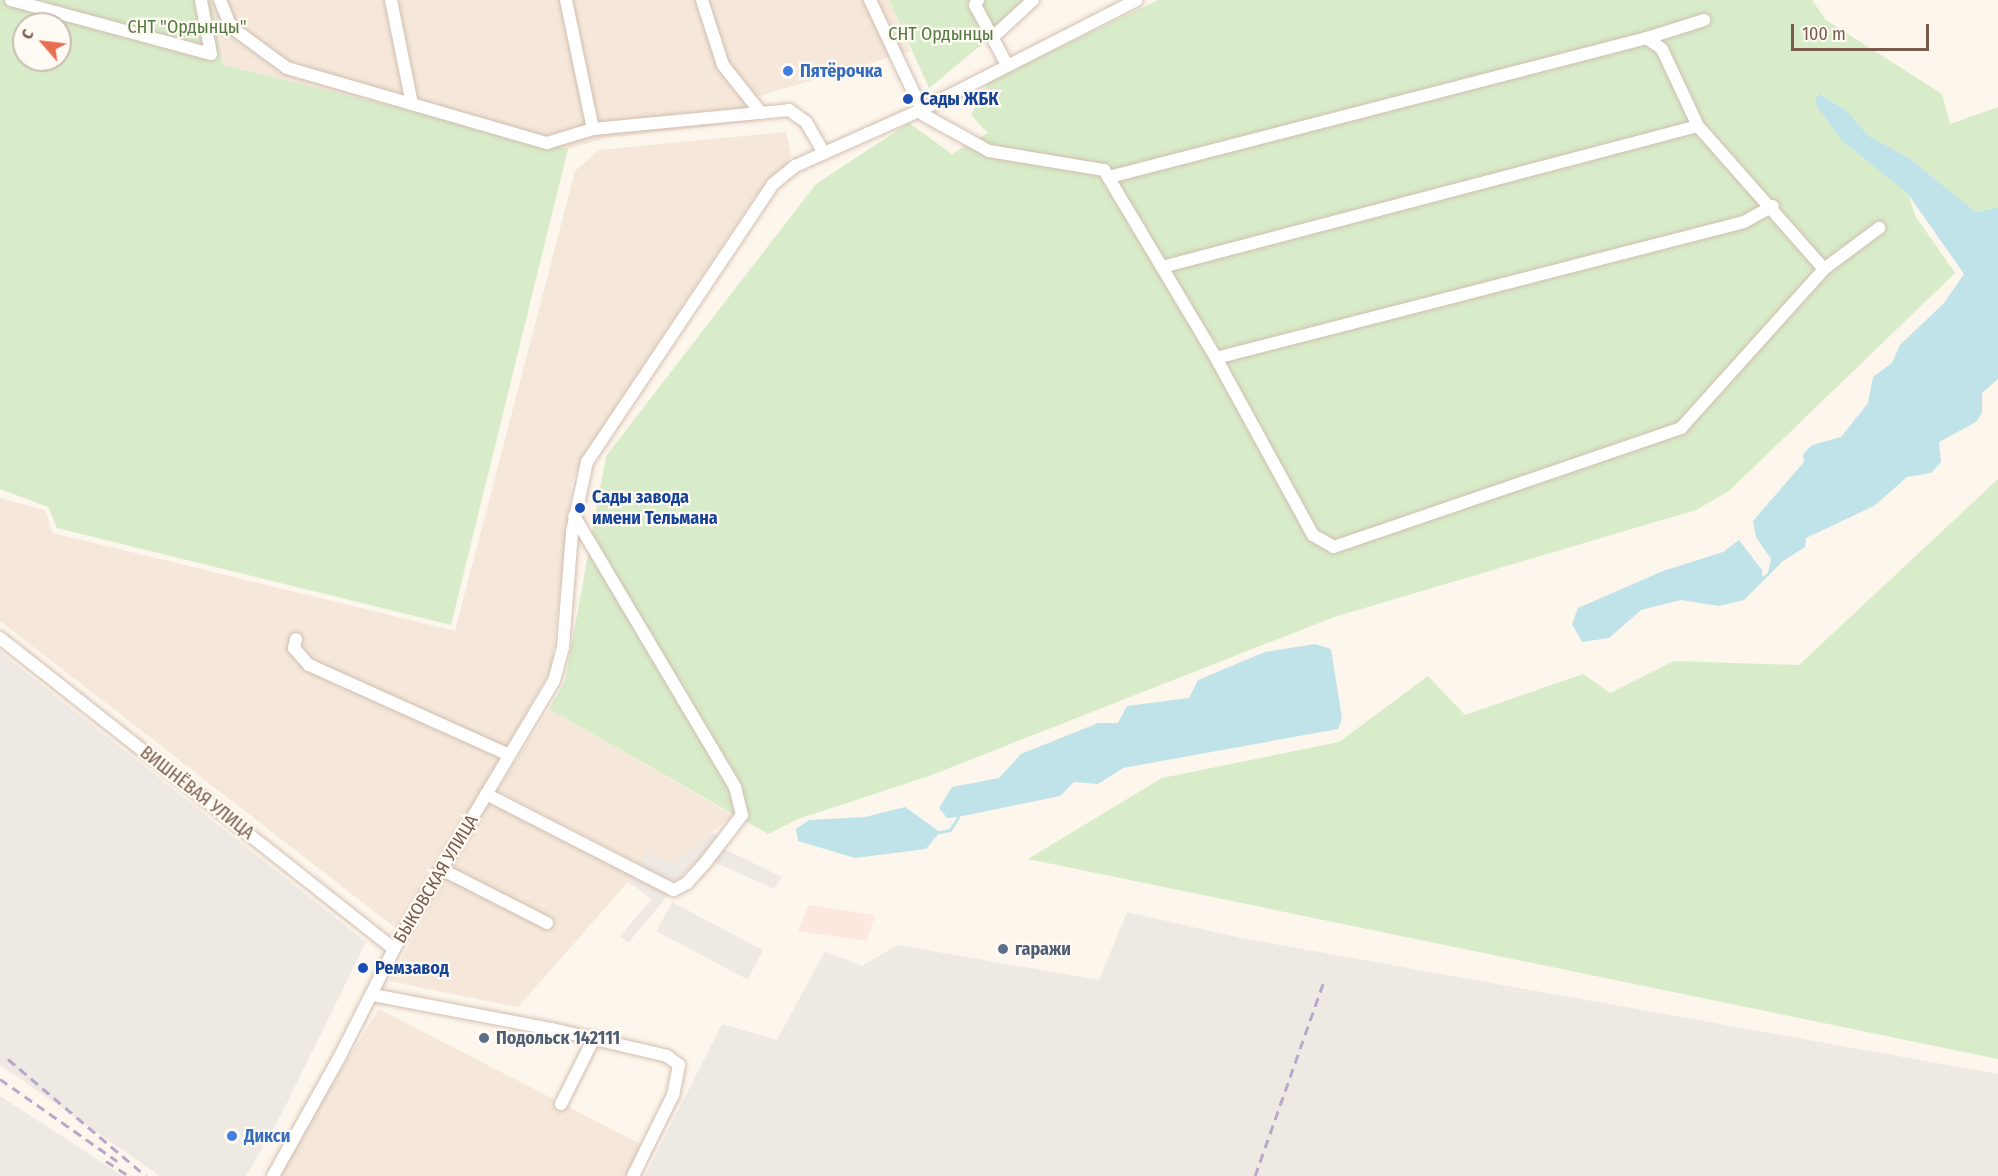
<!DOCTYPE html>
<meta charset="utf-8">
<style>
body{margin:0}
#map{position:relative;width:1998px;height:1176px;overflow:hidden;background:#fdf6ec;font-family:"Fira Sans Condensed",sans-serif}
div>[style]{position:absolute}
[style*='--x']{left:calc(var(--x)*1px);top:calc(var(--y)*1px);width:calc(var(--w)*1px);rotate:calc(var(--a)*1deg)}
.residential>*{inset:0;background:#f5e8da}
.commercial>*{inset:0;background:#fde8e0}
.industrial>*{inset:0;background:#efe9e4;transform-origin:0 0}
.green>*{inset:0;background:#d8ecc9}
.water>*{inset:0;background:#bfe3e8}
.stream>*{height:3px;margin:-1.5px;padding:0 1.5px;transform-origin:1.5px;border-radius:1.5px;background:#bfe3e8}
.roads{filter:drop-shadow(0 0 2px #d1beb0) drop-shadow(0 0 2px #d1beb0)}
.minor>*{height:12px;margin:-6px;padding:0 6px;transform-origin:6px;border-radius:6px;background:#fff}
.rail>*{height:3px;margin-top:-1.5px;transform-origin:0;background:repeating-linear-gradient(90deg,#b9a8c9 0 9px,transparent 0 15px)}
.dots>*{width:16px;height:16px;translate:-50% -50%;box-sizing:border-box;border:3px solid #fffaf3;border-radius:50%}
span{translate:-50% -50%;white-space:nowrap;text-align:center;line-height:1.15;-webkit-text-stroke:4.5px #fffaf3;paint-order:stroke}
.park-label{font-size:18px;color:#537a41}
.shop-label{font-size:18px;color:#366cbe;font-weight:700}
.left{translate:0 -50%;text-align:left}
.transit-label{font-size:18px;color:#164399;font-weight:700}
.street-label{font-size:18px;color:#7a5c4d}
.service-label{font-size:18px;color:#4e5e75;font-weight:700}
.north{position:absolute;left:12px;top:12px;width:60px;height:60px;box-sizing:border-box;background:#fffaf3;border:2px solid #cabbb1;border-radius:50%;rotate:298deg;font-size:16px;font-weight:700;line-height:24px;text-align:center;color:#7a5c4d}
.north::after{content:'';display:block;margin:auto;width:21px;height:27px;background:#e76f51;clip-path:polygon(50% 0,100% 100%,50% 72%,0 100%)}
.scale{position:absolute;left:1791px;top:24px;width:138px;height:27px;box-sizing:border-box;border:3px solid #7a5c4d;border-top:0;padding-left:8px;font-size:18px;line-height:21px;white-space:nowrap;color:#7a5c4d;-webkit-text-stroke:4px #fffaf3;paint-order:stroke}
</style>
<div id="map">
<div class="residential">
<i style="clip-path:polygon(211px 0,889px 0,911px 51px,743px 101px,755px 121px,605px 138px,568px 149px,223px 65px)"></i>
<i style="clip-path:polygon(786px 132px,791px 156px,785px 167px,754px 197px,586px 451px,572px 482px,551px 669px,402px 933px,0 621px,0 498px,45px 510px,53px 533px,455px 631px,575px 171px,599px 150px)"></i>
<i style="clip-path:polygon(549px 709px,733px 815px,672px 865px,648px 852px,639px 864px,497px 791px)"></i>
<i style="clip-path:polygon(490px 801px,636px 873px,518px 1007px,389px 981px)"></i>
<i style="clip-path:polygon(379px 1009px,654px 1151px,640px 1176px,275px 1176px)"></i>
</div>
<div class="commercial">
<i style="clip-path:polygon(809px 905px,875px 915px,867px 941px,798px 931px)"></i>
</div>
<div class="industrial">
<i style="clip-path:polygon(0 652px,366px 942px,282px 1113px,246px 1176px,160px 1176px,0 1065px)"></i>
<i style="clip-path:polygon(713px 832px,720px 838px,678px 880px,667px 881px,639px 864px,648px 852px,672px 865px)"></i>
<i style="clip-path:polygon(722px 848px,782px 877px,774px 889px,710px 860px)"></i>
<i style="clip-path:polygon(636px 873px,669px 894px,628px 943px,620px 936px,652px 899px,628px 882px)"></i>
<i style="left:672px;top:902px;width:103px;height:33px;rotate:28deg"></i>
<i style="clip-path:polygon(1127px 912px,1241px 938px,1998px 1074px,1998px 1176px,645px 1176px,722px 1024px,777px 1040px,825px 951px,862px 966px,897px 945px,1099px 980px)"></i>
<i style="clip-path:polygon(0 1096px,123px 1176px,0 1176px)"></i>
</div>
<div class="green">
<i style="clip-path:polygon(evenodd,0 0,211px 0,223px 65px,568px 149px,451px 625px,57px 528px,48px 507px,0 489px,0 0,24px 24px,60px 24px,60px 60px,24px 60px,24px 24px)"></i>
<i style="clip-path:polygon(889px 0,1036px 0,929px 88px)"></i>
<i style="clip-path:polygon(1158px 0,1812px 0,1826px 20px,1942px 94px,1950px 124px,1998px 107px,1998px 207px,1976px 212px,1909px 158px,1869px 136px,1846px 110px,1821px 94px,1818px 108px,1842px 141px,1908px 194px,1916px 217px,1955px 273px,1729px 491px,1696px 510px,1334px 617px,929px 776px,798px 819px,768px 834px,549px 709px,565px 681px,606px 456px,816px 184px,909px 123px,952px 154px,988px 133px,971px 115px,988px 82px)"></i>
<i style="clip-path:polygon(1998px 479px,1998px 1059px,1028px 859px,1162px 778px,1339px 742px,1428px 676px,1465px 715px,1583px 674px,1610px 693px,1674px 661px,1799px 665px)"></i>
</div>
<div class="water">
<i style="clip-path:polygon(1820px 94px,1846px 110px,1869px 136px,1909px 158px,1976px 212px,1998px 207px,1998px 379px,1982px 393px,1982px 413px,1976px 422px,1939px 442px,1941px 462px,1931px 473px,1907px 477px,1874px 506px,1806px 538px,1805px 547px,1783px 561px,1744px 600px,1719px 606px,1681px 600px,1641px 610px,1609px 638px,1582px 642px,1572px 624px,1578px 608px,1663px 571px,1723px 552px,1739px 540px,1762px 570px,1762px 577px,1768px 573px,1771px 559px,1756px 537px,1753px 521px,1804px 462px,1803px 454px,1812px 445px,1841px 437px,1868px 403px,1873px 377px,1892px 363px,1900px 345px,1944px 303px,1964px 274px,1908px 194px,1842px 141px,1818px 108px,1815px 100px)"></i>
<i style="clip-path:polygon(1315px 644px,1331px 649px,1342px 718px,1338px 729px,1123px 768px,1098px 784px,1074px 782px,1060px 796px,958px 817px,947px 818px,939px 808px,952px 787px,999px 778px,1021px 754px,1098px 723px,1118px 723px,1127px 706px,1189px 698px,1198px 680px,1265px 652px)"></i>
<i style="clip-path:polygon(905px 807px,940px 832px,926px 849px,855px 858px,798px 841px,796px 829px,809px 820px,865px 817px)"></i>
</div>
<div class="stream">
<i style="--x:940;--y:832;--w:10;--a:-11"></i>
<i style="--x:950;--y:830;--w:15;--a:-58"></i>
</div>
<div class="roads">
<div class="minor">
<i style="--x:11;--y:0;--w:207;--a:15.1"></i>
<i style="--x:211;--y:54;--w:55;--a:-100.5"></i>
<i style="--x:220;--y:0;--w:29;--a:68"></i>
<i style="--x:231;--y:27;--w:69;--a:36.2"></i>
<i style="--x:287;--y:68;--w:271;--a:16.1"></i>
<i style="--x:547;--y:143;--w:48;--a:-16.9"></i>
<i style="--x:593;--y:129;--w:197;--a:-5.5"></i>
<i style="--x:789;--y:110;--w:21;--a:35"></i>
<i style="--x:806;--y:122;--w:36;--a:60"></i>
<i style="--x:391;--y:0;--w:106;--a:78.6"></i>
<i style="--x:566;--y:0;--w:132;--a:78.2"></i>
<i style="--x:702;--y:0;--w:68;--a:72.1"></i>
<i style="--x:723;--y:65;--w:61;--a:51.6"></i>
<i style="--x:870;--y:0;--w:127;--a:64.8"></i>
<i style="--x:924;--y:115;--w:74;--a:29"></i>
<i style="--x:989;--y:151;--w:117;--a:9.4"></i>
<i style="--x:1104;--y:170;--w:219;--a:59.2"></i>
<i style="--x:1216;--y:358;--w:202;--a:61.3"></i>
<i style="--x:1313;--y:535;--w:24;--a:30"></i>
<i style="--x:1334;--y:547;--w:367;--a:-18.9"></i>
<i style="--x:1681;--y:428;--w:214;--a:-48"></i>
<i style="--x:1824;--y:269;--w:191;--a:-131.4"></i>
<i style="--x:1698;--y:126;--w:85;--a:-115.1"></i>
<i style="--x:1662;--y:49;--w:19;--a:-144"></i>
<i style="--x:1647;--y:38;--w:556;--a:165.51"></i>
<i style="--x:978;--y:0;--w:6;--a:121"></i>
<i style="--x:975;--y:5;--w:68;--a:61.9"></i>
<i style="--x:994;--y:36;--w:53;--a:-42.7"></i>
<i style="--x:1647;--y:38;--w:60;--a:-17.5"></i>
<i style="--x:1162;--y:267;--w:554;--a:-14.74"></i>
<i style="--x:1824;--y:269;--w:69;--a:-36.7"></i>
<i style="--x:1216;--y:358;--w:545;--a:-14.44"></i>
<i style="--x:1744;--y:222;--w:33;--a:-29"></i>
<i style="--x:0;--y:638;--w:502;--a:38.29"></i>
<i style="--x:296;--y:639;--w:9;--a:103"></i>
<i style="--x:294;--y:648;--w:23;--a:49"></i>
<i style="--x:309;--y:665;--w:219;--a:24.2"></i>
<i style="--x:486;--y:794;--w:211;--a:27.1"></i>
<i style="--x:674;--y:890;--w:15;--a:-28"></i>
<i style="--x:687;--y:883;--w:27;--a:-48"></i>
<i style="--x:705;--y:863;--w:61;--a:-52.4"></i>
<i style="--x:742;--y:815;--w:29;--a:-104"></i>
<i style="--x:735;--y:787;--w:315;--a:-120.7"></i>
<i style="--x:441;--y:869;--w:119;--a:27"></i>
<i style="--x:373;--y:995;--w:182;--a:10.8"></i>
<i style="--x:552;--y:1029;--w:118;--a:13.2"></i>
<i style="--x:667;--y:1056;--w:15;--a:37"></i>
<i style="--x:679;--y:1065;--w:31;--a:101"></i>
<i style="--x:673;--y:1095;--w:90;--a:116.3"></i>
<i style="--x:561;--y:1104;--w:74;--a:-63.4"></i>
<i style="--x:273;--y:1176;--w:137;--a:-60.8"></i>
<i style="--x:340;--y:1056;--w:120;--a:-63.2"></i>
<i style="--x:394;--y:949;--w:312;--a:-59.2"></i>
<i style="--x:554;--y:681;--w:35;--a:-75"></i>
<i style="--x:563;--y:647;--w:115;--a:-85.5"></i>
<i style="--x:572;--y:532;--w:72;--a:-77.9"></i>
<i style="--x:587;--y:462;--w:334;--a:-56.2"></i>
<i style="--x:773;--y:184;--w:28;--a:-39"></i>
<i style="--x:795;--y:166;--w:138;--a:-24"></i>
<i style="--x:921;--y:110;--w:242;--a:-27"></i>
</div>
</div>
<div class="rail">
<i style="--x:8;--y:1059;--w:181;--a:40.3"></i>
<i style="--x:0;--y:1079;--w:143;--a:35"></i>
<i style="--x:106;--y:1161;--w:27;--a:33"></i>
<i style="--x:1255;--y:1176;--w:204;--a:-70.5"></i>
</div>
<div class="dots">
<i style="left:788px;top:71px;background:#3f7fe0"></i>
<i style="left:908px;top:99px;background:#1a4fb4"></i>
<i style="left:580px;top:508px;background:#1a4fb4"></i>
<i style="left:1003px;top:949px;background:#5c6f8a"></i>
<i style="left:363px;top:968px;background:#1a4fb4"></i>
<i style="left:484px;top:1038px;background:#5c6f8a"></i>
<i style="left:232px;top:1136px;background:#3f7fe0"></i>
</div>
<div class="park-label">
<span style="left:187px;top:27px">СНТ "Ордынцы"</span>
<span style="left:941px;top:34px">СНТ Ордынцы</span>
</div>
<div class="shop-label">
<span class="left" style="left:800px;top:71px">Пятёрочка</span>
<span class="left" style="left:244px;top:1136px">Дикси</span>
</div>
<div class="transit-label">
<span class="left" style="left:920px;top:99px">Сады ЖБК</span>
<span class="left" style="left:592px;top:508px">Сады завода<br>имени Тельмана</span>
<span class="left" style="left:375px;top:968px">Ремзавод</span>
</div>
<div class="street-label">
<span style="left:197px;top:793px;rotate:38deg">ВИШНЁВАЯ УЛИЦА</span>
<span style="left:436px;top:879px;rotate:-59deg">БЫКОВСКАЯ УЛИЦА</span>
</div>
<div class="service-label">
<span class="left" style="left:1015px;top:949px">гаражи</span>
<span class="left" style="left:496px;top:1038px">Подольск 142111</span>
</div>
<div class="north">С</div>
<div class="scale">100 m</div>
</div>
